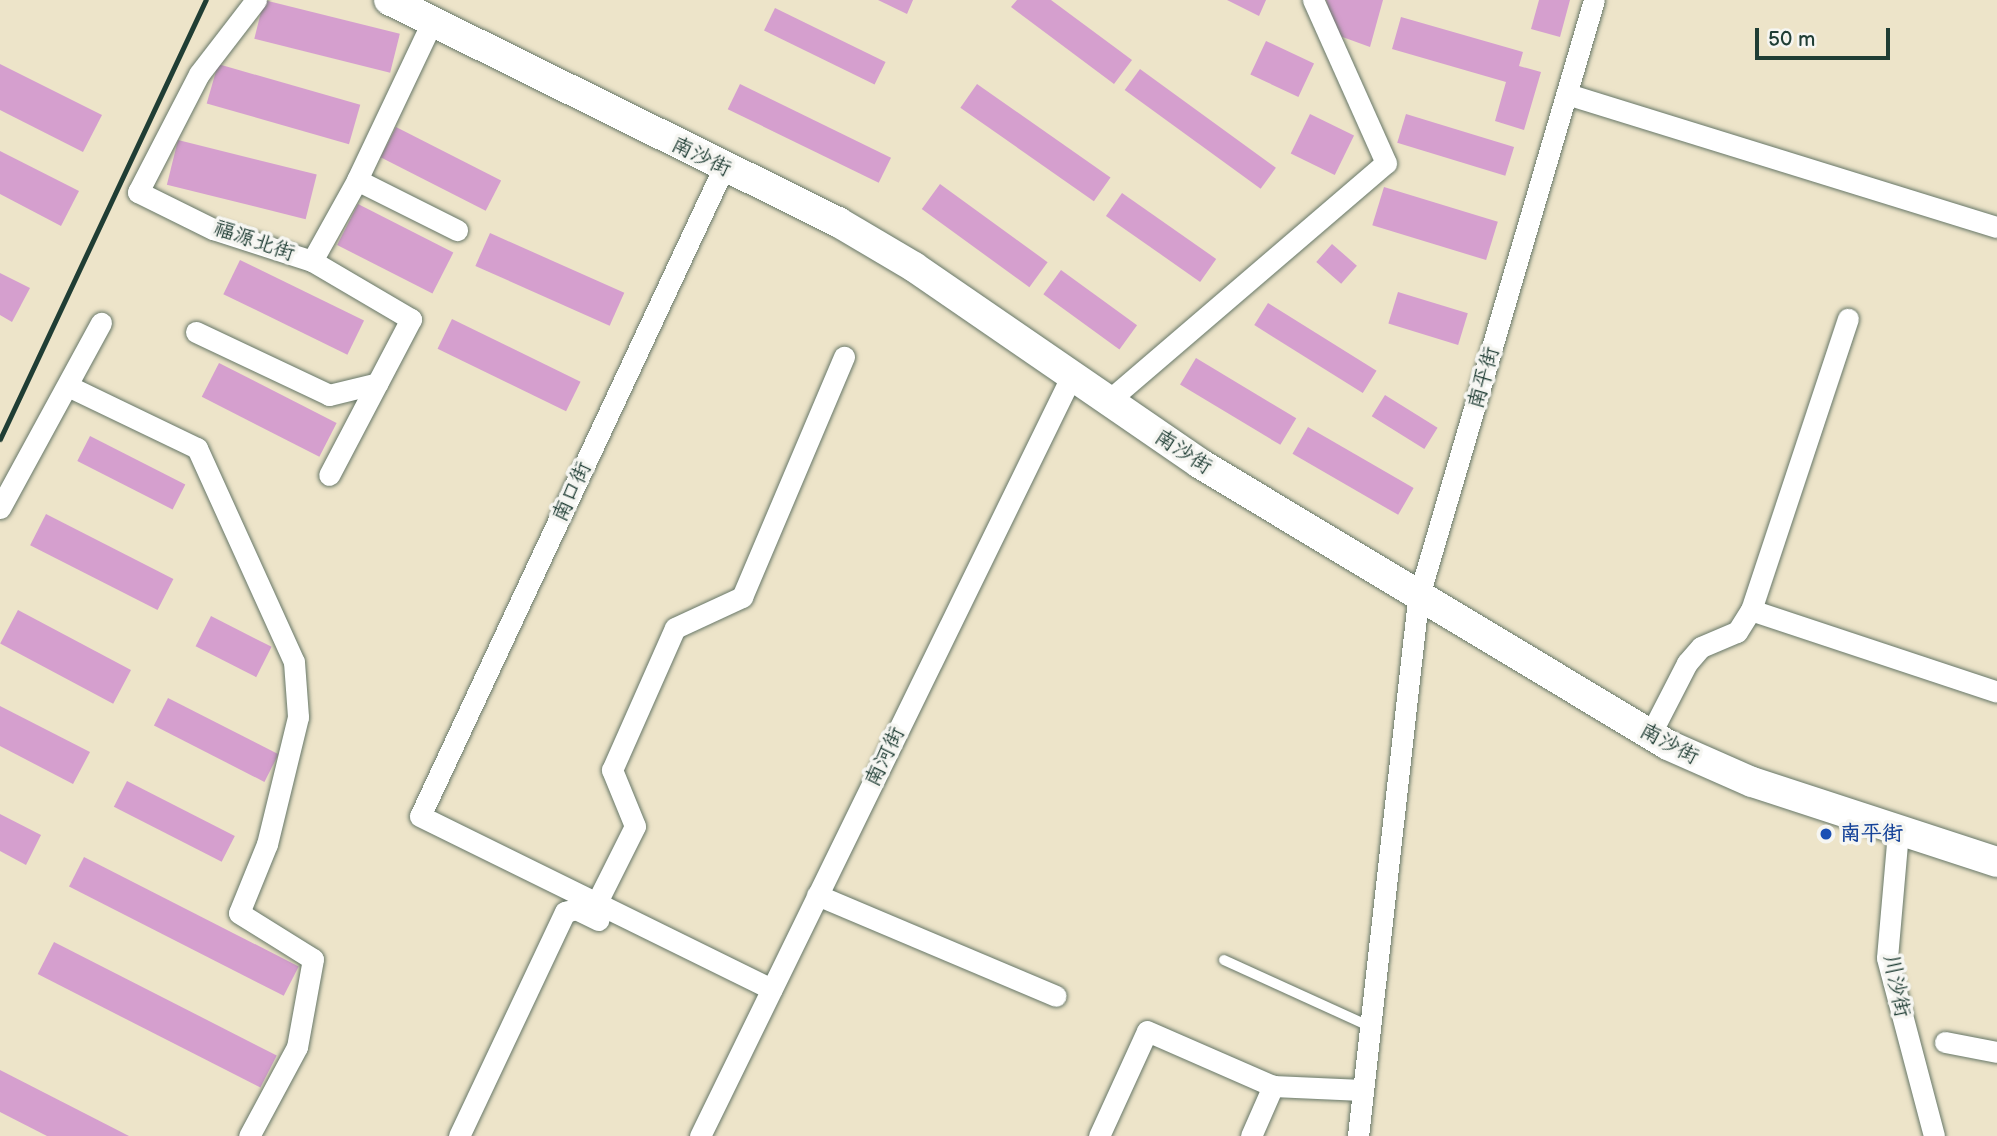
<!DOCTYPE html>
<meta charset="utf-8">
<style>
body{margin:0}
#map{position:relative;width:1997px;height:1136px;overflow:hidden;background:#ede4c9;font-family:"Balsamiq Sans","LXGW WenKai TC",sans-serif}
div>[style]{position:absolute}
[style*='--x']{left:calc(var(--x)*1px);top:calc(var(--y)*1px);width:calc(var(--w)*1px);rotate:calc(var(--a)*1deg)}
.building>*{inset:0;background:#d59fce;transform-origin:0 0}
.roads{filter:drop-shadow(0 0 2px #677768) drop-shadow(0 0 2px #677768)}
.lane>*{height:10px;margin:-5px;padding:0 5px;transform-origin:5px;border-radius:5px;background:#fff}
.street>*{height:21px;margin:-10.5px;padding:0 10.5px;transform-origin:10.5px;border-radius:10.5px;background:#fff}
.secondary>*{height:30px;margin:-15px;padding:0 15px;transform-origin:15px;border-radius:15px;background:#fff}
.rail>*{height:5px;margin:-2.5px;padding:0 2.5px;transform-origin:2.5px;border-radius:2.5px;background:#1f3d34}
.dots>*{width:19px;height:19px;translate:-50% -50%;box-sizing:border-box;border:4px solid #f6f6f2;border-radius:50%}
span{translate:-50% -50%;white-space:nowrap;text-align:center;line-height:1.15;-webkit-text-stroke:7px #f6f6f2;paint-order:stroke}
.street-label{font-size:21px;color:#1f3d34}
.transit-label{font-size:21px;color:#164399;font-weight:700}
.left{translate:0 -50%;text-align:left}
.scale{position:absolute;left:1755px;top:28px;width:135px;height:32px;box-sizing:border-box;border:4px solid #1f3d34;border-top:0;padding-left:9px;font-size:21px;line-height:24px;white-space:nowrap;color:#1f3d34;-webkit-text-stroke:5px #f6f6f2;paint-order:stroke}
</style>
<div id="map">
<div class="building">
<i style="left:264px;top:0;width:140px;height:40px;rotate:14deg"></i>
<i style="clip-path:polygon(878px 0,913px 0,907px 14px)"></i>
<i style="clip-path:polygon(1017px 0,1051px 0,1132px 60px,1114px 84px,1011px 7px)"></i>
<i style="clip-path:polygon(1227px 0,1266px 0,1259px 16px)"></i>
<i style="clip-path:polygon(1326px 0,1383px 0,1370px 47px,1337px 35px)"></i>
<i style="clip-path:polygon(1539px 0,1570px 0,1560px 37px,1531px 29px)"></i>
<i style="left:775px;top:8px;width:123px;height:25px;rotate:26deg"></i>
<i style="clip-path:polygon(1401px 17px,1523px 52px,1519px 66px,1541px 72px,1524px 130px,1495px 121px,1506px 82px,1392px 49px)"></i>
<i style="left:1266px;top:41px;width:53px;height:37px;rotate:25deg"></i>
<i style="clip-path:polygon(0 64px,102px 115px,83px 152px,0 110px)"></i>
<i style="left:218px;top:64px;width:148px;height:41px;rotate:16deg"></i>
<i style="left:1140px;top:69px;width:168px;height:26px;rotate:36deg"></i>
<i style="left:740px;top:84px;width:168px;height:28px;rotate:26deg"></i>
<i style="left:977px;top:84px;width:163px;height:29px;rotate:35deg"></i>
<i style="left:1310px;top:114px;width:49px;height:44px;rotate:26deg"></i>
<i style="left:1406px;top:114px;width:113px;height:30px;rotate:17deg"></i>
<i style="left:396px;top:127px;width:118px;height:34px;rotate:27deg"></i>
<i style="left:178px;top:140px;width:143px;height:46px;rotate:14deg"></i>
<i style="clip-path:polygon(0 151px,79px 191px,61px 226px,0 194px)"></i>
<i style="left:940px;top:184px;width:133px;height:31px;rotate:36deg"></i>
<i style="left:1384px;top:187px;width:119px;height:40px;rotate:17deg"></i>
<i style="left:1122px;top:193px;width:115px;height:28px;rotate:35deg"></i>
<i style="left:358px;top:204px;width:107px;height:46px;rotate:27deg"></i>
<i style="left:490px;top:233px;width:147px;height:36px;rotate:24deg"></i>
<i style="left:1332px;top:244px;width:33px;height:24px;rotate:41deg"></i>
<i style="left:240px;top:260px;width:138px;height:38px;rotate:26deg"></i>
<i style="left:1061px;top:270px;width:94px;height:30px;rotate:36deg"></i>
<i style="clip-path:polygon(0 273px,30px 288px,12px 322px,0 315px)"></i>
<i style="left:1398px;top:292px;width:73px;height:33px;rotate:17deg"></i>
<i style="left:1268px;top:303px;width:128px;height:26px;rotate:32deg"></i>
<i style="left:452px;top:319px;width:143px;height:33px;rotate:26deg"></i>
<i style="left:1196px;top:358px;width:117px;height:31px;rotate:31deg"></i>
<i style="left:219px;top:363px;width:132px;height:38px;rotate:27deg"></i>
<i style="left:1385px;top:395px;width:62px;height:25px;rotate:32deg"></i>
<i style="left:1308px;top:427px;width:122px;height:31px;rotate:30deg"></i>
<i style="left:90px;top:436px;width:107px;height:28px;rotate:27deg"></i>
<i style="left:46px;top:514px;width:143px;height:35px;rotate:27deg"></i>
<i style="left:18px;top:610px;width:128px;height:38px;rotate:28deg"></i>
<i style="left:211px;top:616px;width:68px;height:34px;rotate:27deg"></i>
<i style="left:168px;top:698px;width:124px;height:31px;rotate:27deg"></i>
<i style="clip-path:polygon(0 706px,90px 752px,73px 784px,0 746px)"></i>
<i style="left:127px;top:781px;width:121px;height:29px;rotate:27deg"></i>
<i style="clip-path:polygon(0 814px,41px 835px,26px 865px,0 851px)"></i>
<i style="left:84px;top:857px;width:241px;height:33px;rotate:27deg"></i>
<i style="left:54px;top:942px;width:250px;height:36px;rotate:27deg"></i>
<i style="clip-path:polygon(0 1070px,129px 1136px,47px 1136px,0 1112px)"></i>
</div>
<div class="roads">
<div class="lane">
<i style="--x:1224;--y:960;--w:159;--a:24.5"></i>
</div>
<div class="street">
<i style="--x:256;--y:0;--w:93;--a:127.6"></i>
<i style="--x:199;--y:74;--w:133;--a:117.3"></i>
<i style="--x:138;--y:192;--w:84;--a:26.3"></i>
<i style="--x:213;--y:229;--w:104;--a:17.9"></i>
<i style="--x:312;--y:261;--w:115;--a:30.4"></i>
<i style="--x:411;--y:319;--w:176;--a:117.7"></i>
<i style="--x:432;--y:22;--w:175;--a:115.4"></i>
<i style="--x:357;--y:180;--w:112;--a:26.6"></i>
<i style="--x:1567;--y:94;--w:450;--a:17.2"></i>
<i style="--x:723;--y:169;--w:714;--a:115.09"></i>
<i style="--x:420;--y:816;--w:392;--a:26.2"></i>
<i style="--x:312;--y:261;--w:93;--a:-60.9"></i>
<i style="--x:196;--y:332;--w:147;--a:25.3"></i>
<i style="--x:329;--y:395;--w:50;--a:-13.8"></i>
<i style="--x:70;--y:387;--w:141;--a:25.7"></i>
<i style="--x:197;--y:448;--w:235;--a:65.6"></i>
<i style="--x:294;--y:662;--w:55;--a:85.8"></i>
<i style="--x:298;--y:717;--w:131;--a:103.7"></i>
<i style="--x:267;--y:844;--w:74;--a:112.1"></i>
<i style="--x:239;--y:913;--w:87;--a:31.9"></i>
<i style="--x:313;--y:959;--w:89;--a:100.3"></i>
<i style="--x:297;--y:1047;--w:101;--a:118.3"></i>
<i style="--x:1107;--y:402;--w:367;--a:-40.6"></i>
<i style="--x:1386;--y:163;--w:179;--a:-114.1"></i>
<i style="--x:0;--y:508;--w:211;--a:-61.4"></i>
<i style="--x:1751;--y:610;--w:259;--a:18.4"></i>
<i style="--x:1650;--y:735;--w:81;--a:-62.8"></i>
<i style="--x:1687;--y:663;--w:21;--a:-49"></i>
<i style="--x:1701;--y:647;--w:39;--a:-23"></i>
<i style="--x:1737;--y:632;--w:26;--a:-58"></i>
<i style="--x:1751;--y:610;--w:307;--a:-71.6"></i>
<i style="--x:1898;--y:832;--w:126;--a:95"></i>
<i style="--x:1887;--y:958;--w:184;--a:75.2"></i>
<i style="--x:817;--y:895;--w:259;--a:22.9"></i>
<i style="--x:596;--y:904;--w:87;--a:-63.4"></i>
<i style="--x:635;--y:826;--w:61;--a:-112.3"></i>
<i style="--x:612;--y:770;--w:155;--a:-66.1"></i>
<i style="--x:675;--y:628;--w:74;--a:-24.8"></i>
<i style="--x:742;--y:597;--w:261;--a:-67"></i>
<i style="--x:1945;--y:1042;--w:53;--a:10.9"></i>
<i style="--x:459;--y:1136;--w:248;--a:-64.7"></i>
<i style="--x:565;--y:912;--w:11;--a:-15"></i>
<i style="--x:576;--y:909;--w:25;--a:26"></i>
<i style="--x:700;--y:1136;--w:843;--a:-63.95"></i>
<i style="--x:1099;--y:1136;--w:115;--a:-65.4"></i>
<i style="--x:1147;--y:1031;--w:137;--a:23.6"></i>
<i style="--x:1273;--y:1086;--w:89;--a:2.6"></i>
<i style="--x:1251;--y:1136;--w:55;--a:-66.3"></i>
<i style="--x:1358;--y:1136;--w:540;--a:-83.62"></i>
<i style="--x:1418;--y:599;--w:624;--a:-73.63"></i>
</div>
<div class="secondary">
<i style="--x:389;--y:0;--w:501;--a:26.31"></i>
<i style="--x:838;--y:222;--w:88;--a:30.6"></i>
<i style="--x:914;--y:267;--w:346;--a:34.5"></i>
<i style="--x:1199;--y:463;--w:547;--a:31.02"></i>
<i style="--x:1668;--y:745;--w:92;--a:23.8"></i>
<i style="--x:1752;--y:782;--w:258;--a:18.1"></i>
</div>
</div>
<div class="rail">
<i style="--x:0;--y:439;--w:485;--a:-64.9"></i>
</div>
<div class="dots">
<i style="left:1826px;top:834px;background:#1a4fb4"></i>
</div>
<div class="street-label">
<span style="left:701px;top:157px;rotate:26deg">南沙街</span>
<span style="left:254px;top:241px;rotate:19deg">福源北街</span>
<span style="left:1484px;top:378px;rotate:-74deg">南平街</span>
<span style="left:1183px;top:452px;rotate:33deg">南沙街</span>
<span style="left:572px;top:492px;rotate:-65deg">南口街</span>
<span style="left:1669px;top:744px;rotate:28deg">南沙街</span>
<span style="left:885px;top:757px;rotate:-64deg">南河街</span>
<span style="left:1896px;top:986px;rotate:78deg">川沙街</span>
</div>
<div class="transit-label">
<span class="left" style="left:1840px;top:834px">南平街</span>
</div>
<div class="scale">50 m</div>
</div>
